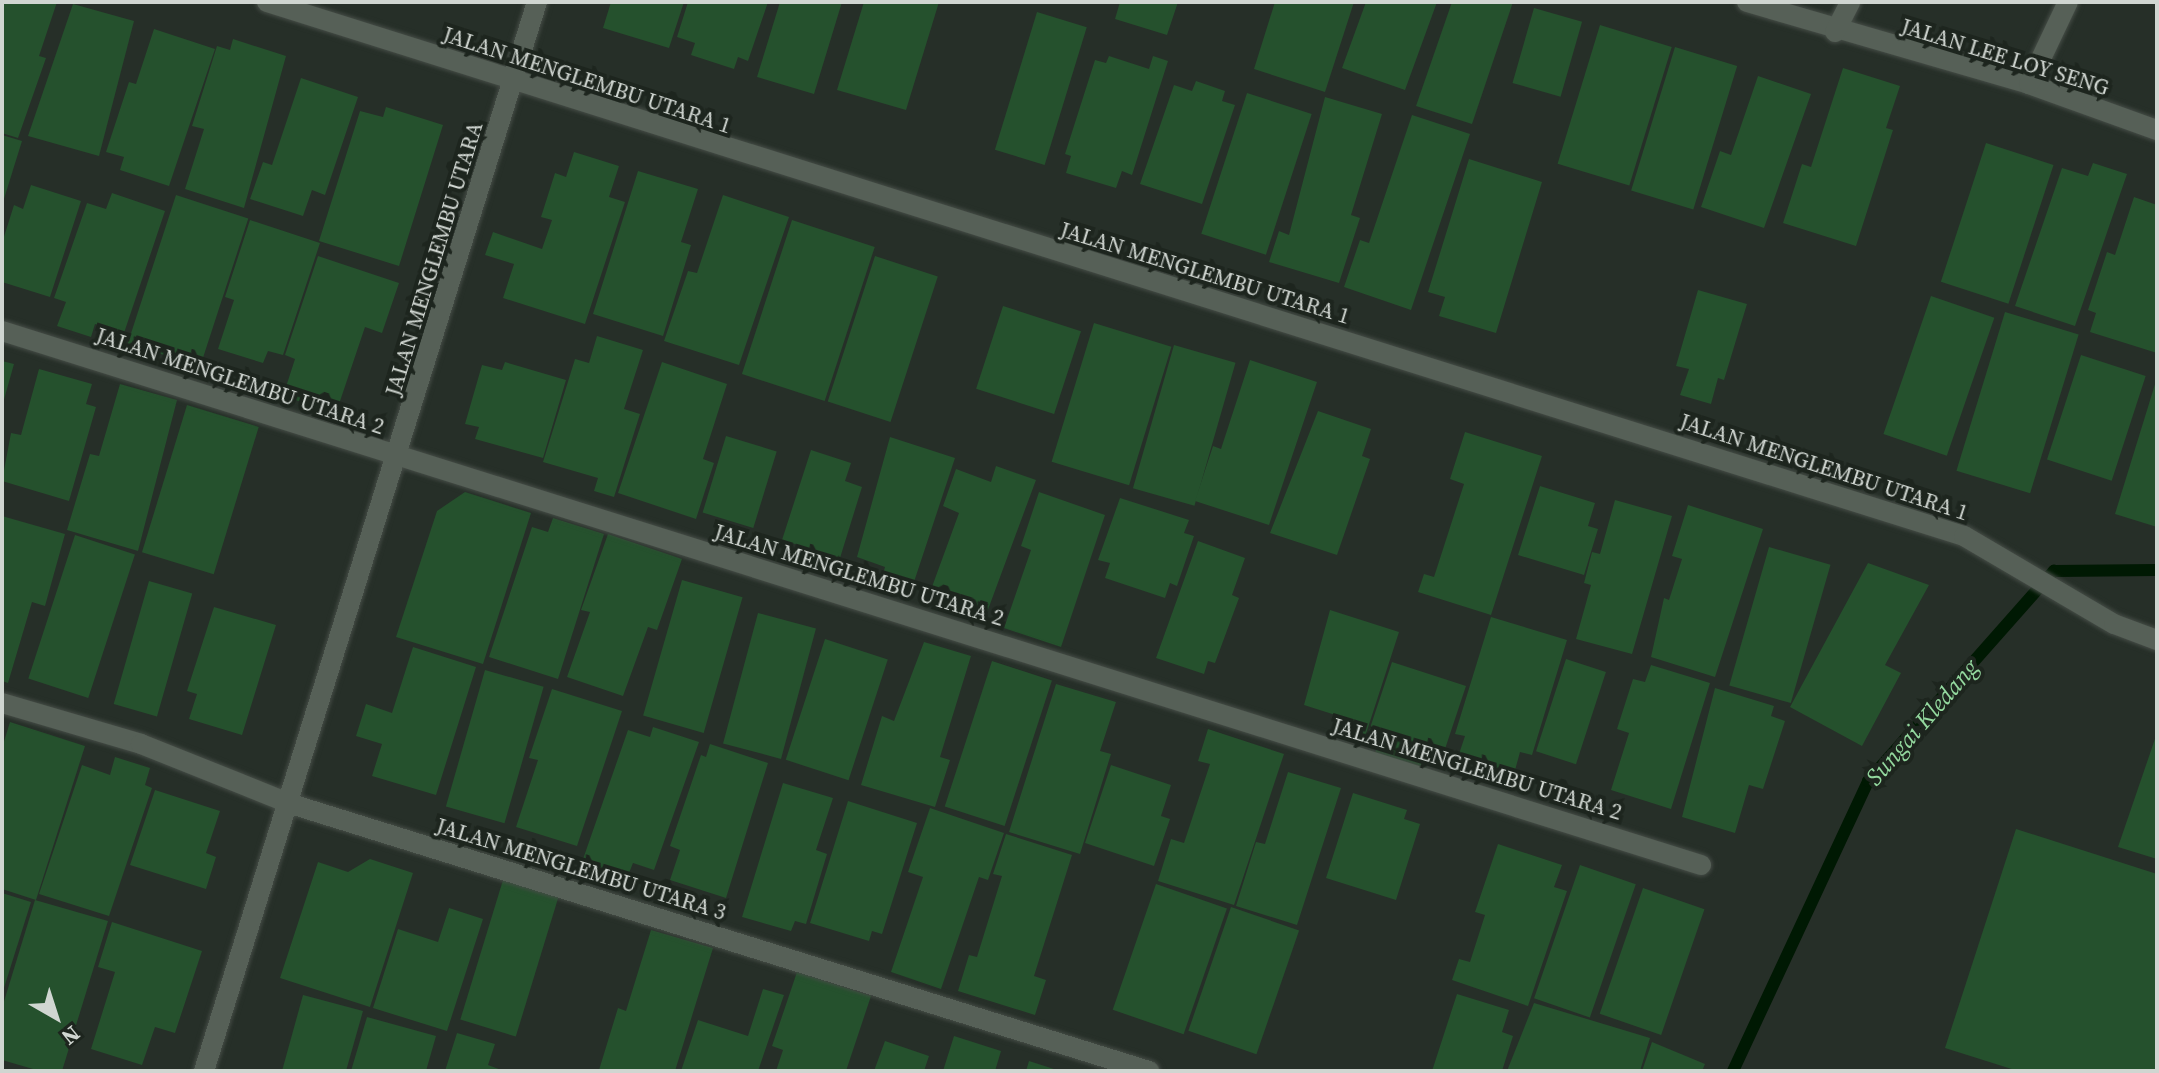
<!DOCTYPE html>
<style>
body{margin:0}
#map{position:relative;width:2159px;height:1073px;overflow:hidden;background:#262f28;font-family:"Source Serif 4",serif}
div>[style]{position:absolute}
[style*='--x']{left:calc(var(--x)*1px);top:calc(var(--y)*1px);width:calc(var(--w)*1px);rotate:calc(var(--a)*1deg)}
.stream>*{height:12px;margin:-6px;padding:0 6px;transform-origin:6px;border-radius:6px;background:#001903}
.building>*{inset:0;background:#25512d;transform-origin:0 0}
.roads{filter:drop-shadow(0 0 2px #454c46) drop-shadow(0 0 2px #454c46)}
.minor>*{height:20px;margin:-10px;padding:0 10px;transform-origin:10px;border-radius:10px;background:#566057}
span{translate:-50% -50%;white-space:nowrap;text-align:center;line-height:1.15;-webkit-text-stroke:8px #1d251e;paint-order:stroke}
.street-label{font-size:22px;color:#d0d6d1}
.water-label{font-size:24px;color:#93d89e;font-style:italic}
.frame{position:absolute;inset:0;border:4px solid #d0d6d1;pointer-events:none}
.north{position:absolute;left:16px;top:977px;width:80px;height:80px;-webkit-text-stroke:6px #1d251e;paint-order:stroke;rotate:141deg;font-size:22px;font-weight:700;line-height:32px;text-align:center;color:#d0d6d1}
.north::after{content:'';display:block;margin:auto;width:28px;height:36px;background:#d0d6d1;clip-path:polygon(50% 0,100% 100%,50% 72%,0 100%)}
</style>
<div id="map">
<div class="stream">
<i style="--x:1733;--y:1071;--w:320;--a:-65"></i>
<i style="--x:1868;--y:781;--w:281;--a:-48.5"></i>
<i style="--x:2054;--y:571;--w:103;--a:-0.6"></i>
</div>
<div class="building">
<i style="clip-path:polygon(2px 2px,57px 2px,39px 56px,46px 58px,18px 138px,2px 133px)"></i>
<i style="clip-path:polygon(611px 2px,684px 2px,669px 48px,603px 28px)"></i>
<i style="clip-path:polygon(688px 2px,768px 2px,748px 61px,738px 57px,734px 69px,691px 55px,695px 43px,677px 37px)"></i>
<i style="clip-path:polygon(780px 2px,842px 2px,814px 94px,757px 77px)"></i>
<i style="clip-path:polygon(864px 2px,939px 2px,906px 110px,837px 90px)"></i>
<i style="clip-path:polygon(1120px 2px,1178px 2px,1167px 35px,1115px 19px)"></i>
<i style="clip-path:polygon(1275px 2px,1354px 2px,1325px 92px,1254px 69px)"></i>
<i style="clip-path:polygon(1366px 2px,1437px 2px,1405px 90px,1342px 68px)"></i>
<i style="clip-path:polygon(1452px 2px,1513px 2px,1472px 124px,1416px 106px)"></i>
<i style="clip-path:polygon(73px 4px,134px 21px,99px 156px,28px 136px)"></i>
<i style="left:1534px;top:8px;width:50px;height:78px;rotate:16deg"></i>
<i style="left:1037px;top:12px;width:52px;height:144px;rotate:17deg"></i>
<i style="left:1600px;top:25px;width:75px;height:145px;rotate:17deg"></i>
<i style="clip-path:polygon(154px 29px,215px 49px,169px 186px,120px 170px,124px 157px,106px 152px,129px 82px,136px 84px)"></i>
<i style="clip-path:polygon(233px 39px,286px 56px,244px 208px,185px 189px,204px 129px,192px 126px,217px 46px,230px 50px)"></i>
<i style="left:1675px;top:47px;width:65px;height:150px;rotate:17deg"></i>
<i style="clip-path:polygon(1109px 56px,1149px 69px,1153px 56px,1168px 61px,1132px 175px,1122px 171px,1116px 188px,1066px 173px,1071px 156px,1065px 154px,1095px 60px,1106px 63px)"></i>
<i style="clip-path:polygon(1843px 68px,1900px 86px,1886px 128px,1893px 130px,1856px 246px,1783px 223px,1802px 164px,1811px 167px)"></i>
<i style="clip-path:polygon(1758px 76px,1811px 94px,1764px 228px,1701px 207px,1720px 151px,1731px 155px)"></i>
<i style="clip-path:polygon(301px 78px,358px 97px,325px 195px,312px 190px,303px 216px,250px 199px,263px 162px,272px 165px)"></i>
<i style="clip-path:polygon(1196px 81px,1225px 91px,1222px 101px,1235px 105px,1202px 204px,1140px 184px,1174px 85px,1192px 91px)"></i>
<i style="left:1247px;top:93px;width:68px;height:148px;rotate:18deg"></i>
<i style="clip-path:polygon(1325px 97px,1382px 114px,1351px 215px,1360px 218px,1339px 283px,1269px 262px,1279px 231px,1289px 235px)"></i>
<i style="clip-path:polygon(386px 107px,443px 125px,399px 266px,319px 241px,360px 111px,383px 117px)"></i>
<i style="clip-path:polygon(1412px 115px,1470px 134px,1411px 310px,1344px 287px,1360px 240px,1369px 243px)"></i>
<i style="clip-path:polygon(2px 135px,22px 141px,3px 202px,2px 202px)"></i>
<i style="left:1986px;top:143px;width:71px;height:146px;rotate:18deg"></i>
<i style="clip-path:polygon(574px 152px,619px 166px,609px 197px,625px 202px,585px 324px,503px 298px,514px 264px,485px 255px,493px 232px,542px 249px,552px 220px,541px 217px,555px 173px,566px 177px)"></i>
<i style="clip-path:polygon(1469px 159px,1542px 182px,1496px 333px,1439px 316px,1445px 297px,1428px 292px)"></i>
<i style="clip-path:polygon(2093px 163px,2127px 174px,2075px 326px,2015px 306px,2062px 168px,2088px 176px)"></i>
<i style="clip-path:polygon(638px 171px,698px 189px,681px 242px,691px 245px,663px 336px,593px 314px)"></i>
<i style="clip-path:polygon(31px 185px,81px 201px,50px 297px,2px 282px,2px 243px,14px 205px,23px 209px)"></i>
<i style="clip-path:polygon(112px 193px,165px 211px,124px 333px,95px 324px,91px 337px,57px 326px,66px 302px,54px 298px,87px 203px,106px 209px)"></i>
<i style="left:176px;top:195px;width:76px;height:156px;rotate:18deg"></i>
<i style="clip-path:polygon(723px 195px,789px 217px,739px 365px,664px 341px,688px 271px,697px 273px)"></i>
<i style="clip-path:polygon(2134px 197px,2157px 205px,2157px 353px,2090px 332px,2096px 313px,2088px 310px,2107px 252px,2115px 255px)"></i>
<i style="clip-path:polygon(250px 220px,320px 243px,283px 355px,268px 351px,263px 363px,218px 349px,234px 300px,225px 297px)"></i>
<i style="left:792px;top:220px;width:87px;height:162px;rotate:18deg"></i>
<i style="clip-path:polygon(318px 256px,399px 283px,382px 333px,365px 327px,336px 413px,283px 396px,295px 359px,285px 355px)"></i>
<i style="left:875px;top:256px;width:66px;height:153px;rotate:18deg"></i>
<i style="clip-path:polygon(1698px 290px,1747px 304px,1724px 380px,1718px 378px,1711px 404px,1680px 395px,1689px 369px,1676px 366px)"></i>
<i style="left:1931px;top:296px;width:67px;height:146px;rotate:19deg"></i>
<i style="left:1003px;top:306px;width:82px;height:87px;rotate:18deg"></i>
<i style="left:2005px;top:312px;width:77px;height:166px;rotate:17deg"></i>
<i style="left:1094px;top:323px;width:81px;height:145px;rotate:17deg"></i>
<i style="clip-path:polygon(597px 336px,643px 350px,624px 409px,640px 414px,614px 497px,594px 491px,598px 478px,543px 462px,575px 359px,589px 363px)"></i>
<i style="left:1174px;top:345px;width:64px;height:149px;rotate:16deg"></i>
<i style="left:2081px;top:355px;width:68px;height:110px;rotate:18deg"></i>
<i style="clip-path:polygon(1250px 360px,1317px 382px,1269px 525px,1195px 501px,1213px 446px,1221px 449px)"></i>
<i style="clip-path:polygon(2px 361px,14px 364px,3px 403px,2px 403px)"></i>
<i style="clip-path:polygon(505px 362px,566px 380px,543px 458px,475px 439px,479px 427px,465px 424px,482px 365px,502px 370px)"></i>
<i style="clip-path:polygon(662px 362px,727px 384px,703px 459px,714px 463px,696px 519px,618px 493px)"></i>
<i style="clip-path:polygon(39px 369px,92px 384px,86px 404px,96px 407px,69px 501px,2px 481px,11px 433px,21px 435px)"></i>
<i style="clip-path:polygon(2156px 381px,2157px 381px,2157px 527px,2115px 514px)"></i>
<i style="clip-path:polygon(120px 384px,177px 400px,138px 551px,67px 530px,90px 454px,99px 456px)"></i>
<i style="left:187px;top:405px;width:75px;height:154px;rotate:17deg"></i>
<i style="clip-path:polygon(1318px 411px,1371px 429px,1362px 456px,1370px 459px,1337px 555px,1270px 533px)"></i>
<i style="clip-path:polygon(1465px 432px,1542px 456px,1491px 615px,1418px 592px,1424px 574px,1434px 577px,1464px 484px,1450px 479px)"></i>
<i style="left:726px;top:436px;width:53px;height:80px;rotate:17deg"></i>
<i style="clip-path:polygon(890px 437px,955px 458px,909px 597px,879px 588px,885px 567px,857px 557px)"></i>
<i style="clip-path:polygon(811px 450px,851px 463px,845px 481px,862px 487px,840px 558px,782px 540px)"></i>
<i style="clip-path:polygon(996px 466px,1036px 480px,986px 615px,929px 595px,959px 513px,943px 506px,956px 469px,991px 482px)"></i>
<i style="clip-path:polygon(1540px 486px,1595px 503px,1588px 526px,1598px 529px,1584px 575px,1518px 555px)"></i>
<i style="clip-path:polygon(465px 492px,531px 513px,483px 664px,396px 637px,437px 511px)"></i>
<i style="clip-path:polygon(1039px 492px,1105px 515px,1061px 647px,1004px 628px,1031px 550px,1021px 546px)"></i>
<i style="clip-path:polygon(1120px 498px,1189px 520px,1184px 533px,1194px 536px,1177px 586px,1170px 583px,1165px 598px,1105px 578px,1110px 563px,1098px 560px)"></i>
<i style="clip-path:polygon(1615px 500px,1672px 516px,1632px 654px,1576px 639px,1591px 585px,1584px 583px,1592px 552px,1600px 554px)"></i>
<i style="clip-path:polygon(1688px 505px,1763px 529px,1715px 677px,1651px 657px,1664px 598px,1669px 600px,1682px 559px,1672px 556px)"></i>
<i style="clip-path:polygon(2px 516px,65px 534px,45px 606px,32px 602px,8px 683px,2px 681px)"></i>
<i style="clip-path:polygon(553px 518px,604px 534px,558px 679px,489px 657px,532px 527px,548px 532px)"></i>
<i style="clip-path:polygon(608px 534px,682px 559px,657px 630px,648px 627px,623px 696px,567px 677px,590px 612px,581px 610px)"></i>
<i style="left:75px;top:535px;width:63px;height:151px;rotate:18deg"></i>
<i style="clip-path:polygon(1198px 541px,1245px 558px,1232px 595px,1239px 598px,1215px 663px,1208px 661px,1204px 674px,1156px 658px)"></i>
<i style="left:1769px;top:547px;width:64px;height:144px;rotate:16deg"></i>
<i style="clip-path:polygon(1868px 563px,1929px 585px,1885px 665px,1901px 673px,1862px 746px,1790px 707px)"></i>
<i style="left:682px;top:580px;width:63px;height:141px;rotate:16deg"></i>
<i style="left:149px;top:581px;width:45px;height:128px;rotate:16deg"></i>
<i style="clip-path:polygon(214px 607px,276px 625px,242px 735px,189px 719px,197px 694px,187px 691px)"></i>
<i style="clip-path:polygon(1330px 610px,1399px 632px,1364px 740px,1343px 734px,1348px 719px,1304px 705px)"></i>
<i style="left:758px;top:613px;width:60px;height:135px;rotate:15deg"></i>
<i style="clip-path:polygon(1491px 617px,1567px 640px,1532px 755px,1520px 752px,1514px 774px,1458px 757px,1465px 736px,1455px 734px)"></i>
<i style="left:825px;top:639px;width:66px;height:127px;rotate:18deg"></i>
<i style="clip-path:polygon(924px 642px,971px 656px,940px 757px,950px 760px,935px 807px,861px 785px,882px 716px,894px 721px)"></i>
<i style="clip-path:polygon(413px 647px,476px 667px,436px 795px,372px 776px,382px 744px,356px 736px,366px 704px,392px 713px)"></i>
<i style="left:1566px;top:659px;width:42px;height:97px;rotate:18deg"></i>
<i style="left:992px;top:661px;width:63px;height:153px;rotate:18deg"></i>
<i style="clip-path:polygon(1392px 662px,1466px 686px,1443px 755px,1431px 751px,1425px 769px,1375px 753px,1381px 735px,1369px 731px)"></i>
<i style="clip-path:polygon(1651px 665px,1710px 683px,1671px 809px,1611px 790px,1629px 733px,1617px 729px,1633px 679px,1645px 682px)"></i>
<i style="left:485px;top:670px;width:61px;height:142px;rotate:16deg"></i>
<i style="clip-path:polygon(1056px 684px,1116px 702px,1100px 751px,1111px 754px,1080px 854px,1009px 832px)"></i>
<i style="clip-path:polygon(1715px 688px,1774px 706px,1771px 716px,1785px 721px,1763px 789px,1749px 785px,1735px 833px,1682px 817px)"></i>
<i style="clip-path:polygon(552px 689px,622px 711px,577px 846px,516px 827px,538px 760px,529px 758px)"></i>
<i style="clip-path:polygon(10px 722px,85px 746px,36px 900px,2px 889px,2px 748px)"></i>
<i style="clip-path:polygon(653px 727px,699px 742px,654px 870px,633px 863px,627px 878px,582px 862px,628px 730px,650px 737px)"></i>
<i style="clip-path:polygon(1208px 729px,1284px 754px,1234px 905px,1158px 881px,1171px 839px,1184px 843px,1210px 764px,1198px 761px)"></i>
<i style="clip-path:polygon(2157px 733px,2157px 859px,2118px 847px)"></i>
<i style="clip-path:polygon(710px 744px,768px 763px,726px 898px,670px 880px,680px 850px,670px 846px,701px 755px,706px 757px)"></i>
<i style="clip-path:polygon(115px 757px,150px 768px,145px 785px,152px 788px,109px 916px,39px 894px,82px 765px,110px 775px)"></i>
<i style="clip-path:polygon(1111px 765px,1171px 785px,1161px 816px,1170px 819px,1154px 866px,1085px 843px)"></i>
<i style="clip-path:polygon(1288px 772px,1341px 788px,1297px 925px,1236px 906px,1256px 842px,1265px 844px)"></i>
<i style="clip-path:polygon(783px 783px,833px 798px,816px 850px,827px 854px,806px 924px,795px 921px,791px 931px,742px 917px)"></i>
<i style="clip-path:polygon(155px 790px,220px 811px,206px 853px,216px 857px,206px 889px,130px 865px)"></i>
<i style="clip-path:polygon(1353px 793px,1407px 810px,1404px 819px,1420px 824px,1396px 900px,1326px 878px)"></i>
<i style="clip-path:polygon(848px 801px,917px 823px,882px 934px,872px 931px,869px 941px,810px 923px)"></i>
<i style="clip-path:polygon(930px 808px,1004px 833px,988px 880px,979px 877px,941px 989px,891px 972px,923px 877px,908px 872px)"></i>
<i style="clip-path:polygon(2016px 829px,2157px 874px,2157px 1071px,2018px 1071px,1945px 1048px)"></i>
<i style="clip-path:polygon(1006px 834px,1072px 855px,1034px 976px,1046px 980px,1035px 1015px,958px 991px,969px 955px,977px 957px,1002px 876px,993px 874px)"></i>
<i style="clip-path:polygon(1498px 844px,1562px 865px,1554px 887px,1567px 891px,1528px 1006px,1452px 980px,1459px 959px,1470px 962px,1485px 915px,1475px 912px)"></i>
<i style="clip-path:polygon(370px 859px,413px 873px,370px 1007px,280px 978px,318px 862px,348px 872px)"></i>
<i style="left:1580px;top:865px;width:59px;height:141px;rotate:19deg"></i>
<i style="left:503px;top:880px;width:58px;height:146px;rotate:17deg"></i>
<i style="left:1156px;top:884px;width:75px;height:133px;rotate:19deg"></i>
<i style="left:1643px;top:888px;width:65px;height:133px;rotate:19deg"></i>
<i style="clip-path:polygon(2px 893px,31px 902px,3px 991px,2px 991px)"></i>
<i style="clip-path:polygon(35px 900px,108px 921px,62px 1071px,40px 1071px,2px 1060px,2px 1008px)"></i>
<i style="left:1231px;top:907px;width:72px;height:131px;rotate:19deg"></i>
<i style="clip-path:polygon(449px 908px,483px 919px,447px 1031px,373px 1008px,398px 929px,438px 942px)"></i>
<i style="clip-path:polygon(112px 922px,202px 951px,175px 1033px,155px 1027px,142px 1065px,91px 1049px,115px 972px,98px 967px)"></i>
<i style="clip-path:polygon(651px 930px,713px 948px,675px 1071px,599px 1070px,618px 1008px,626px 1011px)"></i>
<i style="clip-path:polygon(797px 972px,871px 996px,846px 1071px,776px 1071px,783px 1050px,772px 1046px)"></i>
<i style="clip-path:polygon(763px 989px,784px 995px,758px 1071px,681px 1071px,698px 1020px,748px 1036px)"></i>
<i style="clip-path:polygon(1457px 994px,1509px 1010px,1502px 1032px,1513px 1036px,1502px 1071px,1432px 1071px)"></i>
<i style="clip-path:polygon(303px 995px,363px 1011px,346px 1071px,282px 1071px)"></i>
<i style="clip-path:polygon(1534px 1003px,1650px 1038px,1640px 1071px,1507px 1071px)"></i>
<i style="clip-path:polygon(367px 1017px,436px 1036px,426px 1071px,351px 1071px)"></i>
<i style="clip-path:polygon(457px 1033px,495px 1044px,488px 1065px,504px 1071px,445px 1071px)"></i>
<i style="clip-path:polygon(954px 1036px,1001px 1051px,995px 1071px,943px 1071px)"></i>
<i style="clip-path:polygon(885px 1041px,929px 1056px,924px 1071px,874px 1071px)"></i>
<i style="clip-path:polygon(1652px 1042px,1705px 1064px,1702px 1071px,1642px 1071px)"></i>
<i style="clip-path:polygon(1029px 1061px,1057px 1070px,1057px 1071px,1026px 1071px)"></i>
</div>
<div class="roads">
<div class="minor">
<i style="--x:267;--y:2;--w:1779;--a:17.47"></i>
<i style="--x:1964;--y:536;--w:174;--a:30.4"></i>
<i style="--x:2114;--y:624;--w:46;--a:20.4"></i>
<i style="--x:1747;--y:2;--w:294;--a:16.2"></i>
<i style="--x:2029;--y:84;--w:136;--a:19.8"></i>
<i style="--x:1835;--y:32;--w:34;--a:-63"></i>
<i style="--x:2029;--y:84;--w:91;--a:-64.6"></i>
<i style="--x:2;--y:331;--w:1781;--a:17.45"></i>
<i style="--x:2;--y:703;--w:145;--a:16.4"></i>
<i style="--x:141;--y:744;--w:162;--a:21.8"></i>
<i style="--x:291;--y:804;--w:899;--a:17.29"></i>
<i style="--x:204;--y:1071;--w:1120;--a:-72.7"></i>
</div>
</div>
<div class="street-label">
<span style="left:2005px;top:57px;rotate:17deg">JALAN LEE LOY SENG</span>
<span style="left:587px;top:80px;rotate:18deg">JALAN MENGLEMBU UTARA 1</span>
<span style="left:434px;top:259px;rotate:-73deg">JALAN MENGLEMBU UTARA</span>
<span style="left:1205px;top:273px;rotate:17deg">JALAN MENGLEMBU UTARA 1</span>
<span style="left:240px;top:381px;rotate:18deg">JALAN MENGLEMBU UTARA 2</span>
<span style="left:1824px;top:467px;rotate:18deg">JALAN MENGLEMBU UTARA 1</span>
<span style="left:859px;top:575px;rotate:17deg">JALAN MENGLEMBU UTARA 2</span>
<span style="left:1477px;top:769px;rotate:17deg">JALAN MENGLEMBU UTARA 2</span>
<span style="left:581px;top:869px;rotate:17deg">JALAN MENGLEMBU UTARA 3</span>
</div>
<div class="water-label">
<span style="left:1922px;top:722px;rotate:-49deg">Sungai Kledang</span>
</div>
<div class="frame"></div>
<div class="north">N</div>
</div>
